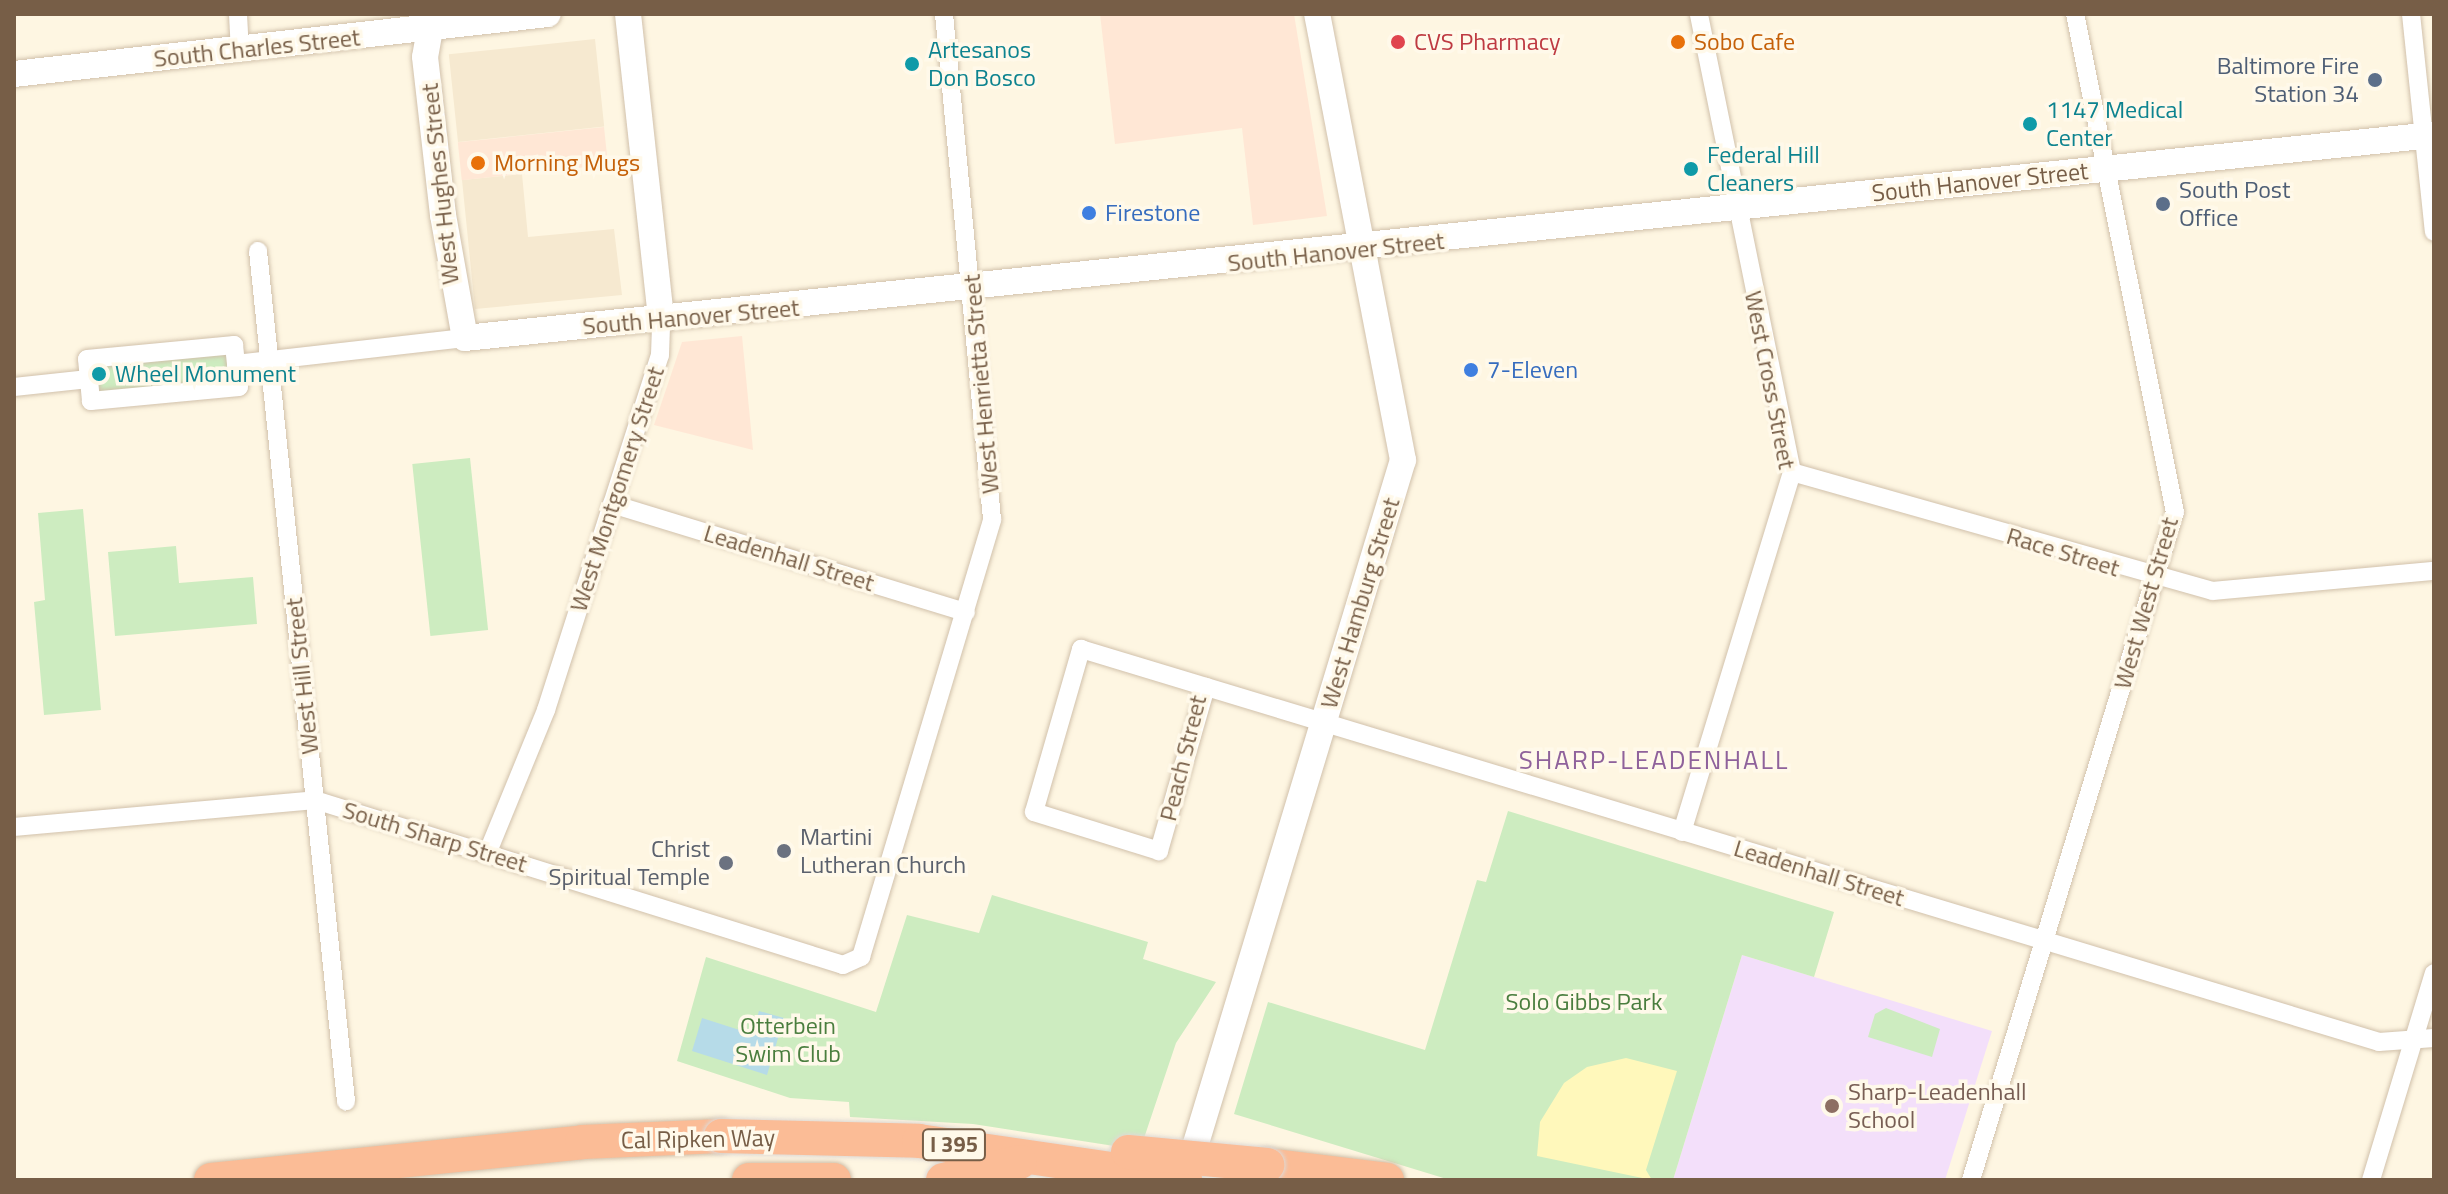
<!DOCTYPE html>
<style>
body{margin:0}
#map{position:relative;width:2448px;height:1194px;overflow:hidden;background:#fef6e2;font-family:"Titillium Web",sans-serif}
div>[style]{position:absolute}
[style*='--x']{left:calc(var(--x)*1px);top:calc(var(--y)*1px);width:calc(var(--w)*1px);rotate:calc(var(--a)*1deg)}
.residential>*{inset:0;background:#f6e9d0;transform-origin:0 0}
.commercial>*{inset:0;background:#ffe7d5;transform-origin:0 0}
.education>*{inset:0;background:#f3dffa}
.green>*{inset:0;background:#cdecc0;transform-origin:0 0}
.sand>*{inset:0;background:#fff8bb}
.water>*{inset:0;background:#b6dbe8}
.roads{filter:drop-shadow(0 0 2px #d1c1ab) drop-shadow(0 0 2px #d1c1ab)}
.street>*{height:18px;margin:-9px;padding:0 9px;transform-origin:9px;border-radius:9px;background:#fff}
.secondary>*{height:26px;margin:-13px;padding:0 13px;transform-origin:13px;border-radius:13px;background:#fff}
.highway>*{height:34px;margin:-17px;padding:0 17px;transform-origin:17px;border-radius:17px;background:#fbbc96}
.bridges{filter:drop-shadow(0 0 2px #ded8d3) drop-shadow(0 0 2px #ded8d3)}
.highway-bridge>*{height:34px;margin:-17px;padding:0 17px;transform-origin:17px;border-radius:17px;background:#fbbc96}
.dots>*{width:22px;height:22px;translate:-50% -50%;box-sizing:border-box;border:4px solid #fff9ea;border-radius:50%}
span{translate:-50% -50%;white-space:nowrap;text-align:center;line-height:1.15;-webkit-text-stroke:7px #fff9ea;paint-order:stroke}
.shield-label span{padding:2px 6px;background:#fff9ea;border:2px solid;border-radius:6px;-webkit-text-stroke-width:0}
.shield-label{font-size:22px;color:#775e47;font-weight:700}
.health-label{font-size:24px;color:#be3a42}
.left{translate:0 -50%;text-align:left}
.food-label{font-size:24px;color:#c56008}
.street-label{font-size:24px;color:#775e47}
.culture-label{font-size:24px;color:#0d838f}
.service-label{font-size:24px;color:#4e5e75}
.right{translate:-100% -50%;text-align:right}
.shop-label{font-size:24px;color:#366cbe}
.worship-label{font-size:24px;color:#5b616d}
.park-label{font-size:24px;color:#4a7e3e}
.education-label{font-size:24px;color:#785e54}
.neighbourhood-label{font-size:26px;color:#8f629b;letter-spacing:2px}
.frame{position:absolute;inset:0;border:16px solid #775e47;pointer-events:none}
</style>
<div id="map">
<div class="residential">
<i style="left:595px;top:39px;width:88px;height:147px;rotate:84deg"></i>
<i style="clip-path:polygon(522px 174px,528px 237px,614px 229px,622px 295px,475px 309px,462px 180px)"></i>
</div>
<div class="commercial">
<i style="clip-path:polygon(1100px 14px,1294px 14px,1327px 216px,1253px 225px,1242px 128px,1115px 144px)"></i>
<i style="left:604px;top:127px;width:38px;height:147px;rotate:84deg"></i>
<i style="clip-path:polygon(742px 336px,753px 450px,654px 425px,682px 342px)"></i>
</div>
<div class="education">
<i style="clip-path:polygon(1742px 955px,1992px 1031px,1945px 1180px,1673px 1180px)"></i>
</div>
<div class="green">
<i style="left:231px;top:350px;width:33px;height:139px;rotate:85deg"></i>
<i style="left:470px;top:458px;width:173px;height:58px;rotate:84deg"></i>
<i style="clip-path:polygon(83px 509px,101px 710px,44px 715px,34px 602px,45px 600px,38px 513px)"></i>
<i style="clip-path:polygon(176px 546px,179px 583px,253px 577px,257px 624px,115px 636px,108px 552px)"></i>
<i style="clip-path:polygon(1508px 811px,1834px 912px,1814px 977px,1742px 955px,1673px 1180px,1450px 1180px,1234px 1114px,1268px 1002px,1425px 1050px,1477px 880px,1486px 882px)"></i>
<i style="clip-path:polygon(992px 895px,1148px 942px,1143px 959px,1216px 982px,1176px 1043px,1140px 1150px,973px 1124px,850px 1117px,849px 1102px,790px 1098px,677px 1061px,706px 957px,876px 1012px,907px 915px,979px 933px)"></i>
<i style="clip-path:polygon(1886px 1008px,1940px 1029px,1932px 1057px,1868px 1037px,1875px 1014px)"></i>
</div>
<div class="sand">
<i style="clip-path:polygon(1626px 1058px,1677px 1071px,1646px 1170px,1652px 1180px,1537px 1156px,1540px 1122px,1564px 1083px,1587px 1067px)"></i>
</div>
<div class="water">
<i style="clip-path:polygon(759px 1011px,784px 1018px,767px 1075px,692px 1051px,702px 1018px,752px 1034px)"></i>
</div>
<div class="roads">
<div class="street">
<i style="--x:238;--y:14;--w:36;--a:87"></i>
<i style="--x:2411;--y:14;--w:219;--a:84"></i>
<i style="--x:258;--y:251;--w:855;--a:84.09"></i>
<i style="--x:236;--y:364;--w:23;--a:83"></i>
<i style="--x:239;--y:387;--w:149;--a:174.6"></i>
<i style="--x:91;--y:401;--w:42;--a:-95.4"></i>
<i style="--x:87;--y:359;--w:148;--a:-5.4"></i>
<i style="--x:234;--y:345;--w:19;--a:84"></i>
<i style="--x:236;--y:364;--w:230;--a:-6.5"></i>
<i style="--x:14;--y:387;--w:75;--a:-6.1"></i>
<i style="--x:1792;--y:472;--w:437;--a:15.8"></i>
<i style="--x:2213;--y:591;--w:222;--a:-5.2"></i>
<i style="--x:612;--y:504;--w:370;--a:17"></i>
<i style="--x:1206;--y:687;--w:171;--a:106"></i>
<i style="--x:1159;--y:851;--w:131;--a:-162.7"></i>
<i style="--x:1034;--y:812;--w:170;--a:-73.9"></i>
<i style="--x:1081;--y:649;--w:1356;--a:16.84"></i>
<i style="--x:2379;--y:1042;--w:55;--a:-4.2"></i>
<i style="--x:14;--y:827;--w:302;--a:-5.1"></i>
<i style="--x:315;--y:800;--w:553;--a:17.35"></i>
<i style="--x:843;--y:965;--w:20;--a:-24"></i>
<i style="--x:861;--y:957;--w:457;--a:-73.3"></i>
<i style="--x:992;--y:519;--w:507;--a:-95.43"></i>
<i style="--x:1682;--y:832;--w:376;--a:-73"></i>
<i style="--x:1792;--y:472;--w:467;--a:-101.5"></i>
<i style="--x:487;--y:854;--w:156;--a:-67.7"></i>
<i style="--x:546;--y:710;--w:373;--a:-72.2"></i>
<i style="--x:660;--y:355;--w:35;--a:-88"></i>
<i style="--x:1971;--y:1180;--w:698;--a:-73.02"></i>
<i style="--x:2175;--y:512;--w:508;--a:-101.35"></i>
<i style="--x:2371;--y:1180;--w:216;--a:-73.1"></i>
</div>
<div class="secondary">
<i style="--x:628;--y:14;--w:308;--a:83.8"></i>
<i style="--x:430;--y:29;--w:28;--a:100"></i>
<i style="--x:425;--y:57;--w:159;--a:83.5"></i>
<i style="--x:443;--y:215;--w:125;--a:79.9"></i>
<i style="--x:465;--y:338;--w:1979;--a:-5.89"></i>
<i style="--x:14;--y:74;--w:537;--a:-6.41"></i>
<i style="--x:1187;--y:1173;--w:745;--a:-73.15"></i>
<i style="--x:1403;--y:460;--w:454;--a:-100.9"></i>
</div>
<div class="highway">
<i style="--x:1267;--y:1165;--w:121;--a:7.1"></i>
<i style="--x:211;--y:1180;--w:373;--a:-5.8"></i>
<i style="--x:582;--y:1142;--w:139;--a:-2.5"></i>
<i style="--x:749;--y:1180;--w:85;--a:0"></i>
</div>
</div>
<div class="bridges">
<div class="highway-bridge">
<i style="--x:721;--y:1136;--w:198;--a:1.4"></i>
<i style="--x:919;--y:1141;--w:269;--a:8.3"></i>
<i style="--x:1128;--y:1152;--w:140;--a:5.3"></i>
<i style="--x:943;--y:1180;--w:79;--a:-13.2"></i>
</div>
</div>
<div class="dots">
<i style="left:1398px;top:42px;background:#e0444e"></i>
<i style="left:1678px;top:42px;background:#e8710a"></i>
<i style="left:912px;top:64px;background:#0f9aa8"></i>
<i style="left:2375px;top:80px;background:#5c6f8a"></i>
<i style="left:2030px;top:124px;background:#0f9aa8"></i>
<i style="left:478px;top:163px;background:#e8710a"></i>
<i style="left:1691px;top:169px;background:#0f9aa8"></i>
<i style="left:2163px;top:204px;background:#5c6f8a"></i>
<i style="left:1089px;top:213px;background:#3f7fe0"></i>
<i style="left:1471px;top:370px;background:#3f7fe0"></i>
<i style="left:99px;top:374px;background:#0f9aa8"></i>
<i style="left:784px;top:851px;background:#6b7280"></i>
<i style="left:726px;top:863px;background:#6b7280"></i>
<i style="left:1832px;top:1106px;background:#8d6e63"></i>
</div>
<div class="shield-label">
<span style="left:954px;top:1145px">I 395</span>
</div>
<div class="health-label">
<span class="left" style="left:1414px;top:42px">CVS Pharmacy</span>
</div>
<div class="food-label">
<span class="left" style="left:1694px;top:42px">Sobo Cafe</span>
<span class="left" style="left:494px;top:163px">Morning Mugs</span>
</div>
<div class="street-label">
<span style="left:257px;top:48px;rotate:-6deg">South Charles Street</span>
<span style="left:1980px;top:182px;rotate:-6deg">South Hanover Street</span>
<span style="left:440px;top:184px;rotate:-96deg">West Hughes Street</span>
<span style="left:1336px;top:252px;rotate:-6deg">South Hanover Street</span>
<span style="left:691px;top:317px;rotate:-5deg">South Hanover Street</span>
<span style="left:1770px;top:380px;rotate:79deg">West Cross Street</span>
<span style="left:981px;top:384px;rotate:-95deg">West Henrietta Street</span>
<span style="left:617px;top:489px;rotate:-72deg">West Montgomery Street</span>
<span style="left:2063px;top:552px;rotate:17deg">Race Street</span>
<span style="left:789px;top:558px;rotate:17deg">Leadenhall Street</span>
<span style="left:1360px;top:603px;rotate:-73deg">West Hamburg Street</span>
<span style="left:2146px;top:603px;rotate:-74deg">West West Street</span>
<span style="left:302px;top:676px;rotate:-96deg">West Hill Street</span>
<span style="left:1183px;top:758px;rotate:-76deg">Peach Street</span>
<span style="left:435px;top:837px;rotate:17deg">South Sharp Street</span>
<span style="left:1819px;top:873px;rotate:17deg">Leadenhall Street</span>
<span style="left:698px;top:1139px;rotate:-1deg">Cal Ripken Way</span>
</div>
<div class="culture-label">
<span class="left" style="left:928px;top:64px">Artesanos<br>Don Bosco</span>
<span class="left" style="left:2046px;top:124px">1147 Medical<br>Center</span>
<span class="left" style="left:1707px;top:169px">Federal Hill<br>Cleaners</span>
<span class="left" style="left:115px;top:374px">Wheel Monument</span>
</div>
<div class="service-label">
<span class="right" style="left:2359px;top:80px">Baltimore Fire<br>Station 34</span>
<span class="left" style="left:2179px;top:204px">South Post<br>Office</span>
</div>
<div class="shop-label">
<span class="left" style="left:1105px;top:213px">Firestone</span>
<span class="left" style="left:1487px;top:370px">7-Eleven</span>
</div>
<div class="worship-label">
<span class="left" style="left:800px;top:851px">Martini<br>Lutheran Church</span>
<span class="right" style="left:710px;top:863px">Christ<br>Spiritual Temple</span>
</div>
<div class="park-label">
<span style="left:1584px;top:1002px">Solo Gibbs Park</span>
<span style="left:788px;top:1040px">Otterbein<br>Swim Club</span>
</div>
<div class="education-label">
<span class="left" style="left:1848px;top:1106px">Sharp-Leadenhall<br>School</span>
</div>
<div class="neighbourhood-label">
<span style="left:1654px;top:760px">SHARP-LEADENHALL</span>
</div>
<div class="frame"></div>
</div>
